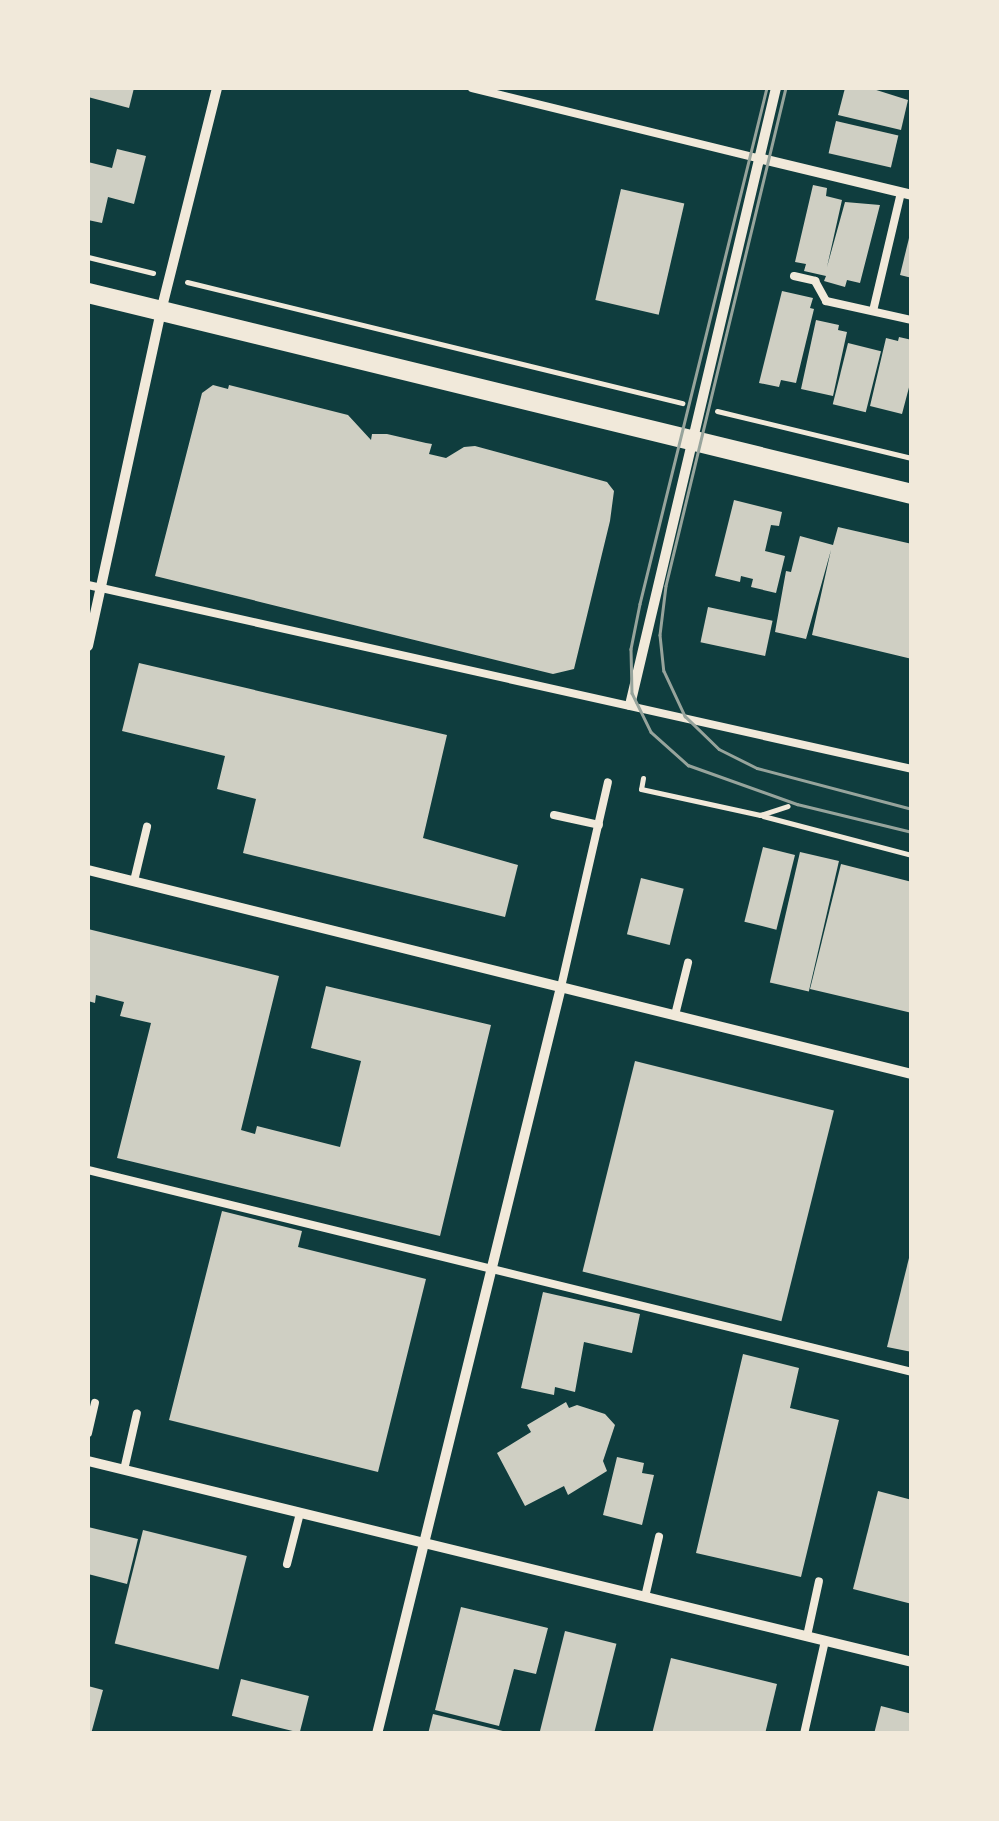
<!DOCTYPE html>
<style>
body{margin:0}
#map{position:relative;width:999px;height:1821px;overflow:hidden;background:#0f3d3e;font-family:Overpass,sans-serif}
div>[style]{position:absolute}
[style*='--x']{left:calc(var(--x)*1px);top:calc(var(--y)*1px);width:calc(var(--w)*1px);rotate:calc(var(--a)*1deg)}
.building>*{inset:0;background:#cfcfc3;transform-origin:0 0}
.path>*{height:5px;margin:-2.5px;padding:0 2.5px;transform-origin:2.5px;border-radius:2.5px;background:#f1e9da}
.service>*{height:8px;margin:-4px;padding:0 4px;transform-origin:4px;border-radius:4px;background:#f1e9da}
.minor>*{height:10px;margin:-5px;padding:0 5px;transform-origin:5px;border-radius:5px;background:#f1e9da}
.secondary>*{height:20px;margin:-10px;padding:0 10px;transform-origin:10px;border-radius:10px;background:#f1e9da}
.tram>*{height:2.5px;margin:-1.25px;padding:0 1.25px;transform-origin:1.25px;border-radius:1.25px;background:#97a49c}
span{translate:-50% -50%;white-space:nowrap;text-align:center;line-height:1.15;-webkit-text-stroke:8px #f1e9da;paint-order:stroke}
.frame{position:absolute;inset:0;border:90px solid #f1e9da;pointer-events:none}
</style>
<div id="map">
<div class="building">
<i style="clip-path:polygon(88px 88px,134px 88px,129px 108px,88px 97px)"></i>
<i style="clip-path:polygon(845px 88px,870px 88px,908px 100px,901px 130px,838px 115px)"></i>
<i style="left:836px;top:121px;width:64px;height:33px;rotate:13deg"></i>
<i style="clip-path:polygon(117px 149px,146px 156px,134px 204px,108px 197px,102px 223px,88px 220px,88px 162px,112px 168px)"></i>
<i style="clip-path:polygon(813px 185px,827px 188px,826px 196px,842px 200px,827px 267px,845px 202px,880px 205px,860px 283px,847px 280px,845px 287px,824px 281px,826px 276px,804px 271px,806px 264px,795px 262px)"></i>
<i style="left:621px;top:189px;width:65px;height:114px;rotate:13deg"></i>
<i style="clip-path:polygon(910px 234px,912px 234px,912px 278px,900px 275px)"></i>
<i style="clip-path:polygon(782px 291px,813px 298px,810px 308px,814px 309px,796px 383px,781px 380px,779px 387px,759px 383px)"></i>
<i style="clip-path:polygon(816px 320px,839px 325px,838px 330px,847px 332px,833px 396px,801px 389px)"></i>
<i style="clip-path:polygon(899px 337px,912px 340px,912px 376px,902px 414px,870px 406px,886px 338px,898px 341px)"></i>
<i style="left:848px;top:343px;width:34px;height:63px;rotate:14deg"></i>
<i style="clip-path:polygon(213px 385px,228px 389px,229px 385px,348px 415px,371px 440px,372px 434px,387px 434px,426px 443px,432px 444px,429px 454px,446px 458px,464px 447px,475px 446px,607px 482px,614px 491px,610px 521px,574px 669px,553px 674px,155px 576px,202px 393px)"></i>
<i style="clip-path:polygon(734px 500px,782px 512px,779px 526px,771px 525px,765px 551px,785px 556px,776px 593px,751px 587px,753px 579px,741px 576px,740px 582px,715px 576px)"></i>
<i style="clip-path:polygon(838px 527px,912px 544px,912px 659px,812px 635px,831px 550px,806px 639px,775px 632px,786px 571px,791px 572px,800px 536px,833px 545px)"></i>
<i style="left:708px;top:607px;width:66px;height:36px;rotate:12deg"></i>
<i style="clip-path:polygon(139px 663px,447px 735px,423px 838px,518px 865px,505px 917px,243px 853px,256px 799px,217px 789px,225px 756px,122px 731px)"></i>
<i style="left:763px;top:847px;width:33px;height:77px;rotate:14deg"></i>
<i style="left:800px;top:852px;width:40px;height:134px;rotate:13deg"></i>
<i style="clip-path:polygon(841px 864px,912px 882px,912px 1013px,810px 989px)"></i>
<i style="left:641px;top:878px;width:44px;height:58px;rotate:14deg"></i>
<i style="clip-path:polygon(88px 929px,279px 976px,241px 1130px,255px 1134px,257px 1126px,340px 1147px,361px 1061px,311px 1048px,326px 986px,491px 1025px,440px 1236px,117px 1158px,151px 1023px,120px 1016px,124px 1002px,96px 995px,95px 1003px,88px 1001px)"></i>
<i style="left:635px;top:1061px;width:205px;height:217px;rotate:14deg"></i>
<i style="clip-path:polygon(222px 1211px,302px 1231px,298px 1247px,426px 1279px,378px 1472px,169px 1420px)"></i>
<i style="clip-path:polygon(910px 1254px,912px 1254px,912px 1352px,887px 1347px)"></i>
<i style="clip-path:polygon(543px 1292px,640px 1314px,632px 1353px,584px 1342px,575px 1392px,555px 1387px,554px 1395px,521px 1388px)"></i>
<i style="clip-path:polygon(743px 1354px,799px 1368px,790px 1408px,839px 1420px,801px 1577px,696px 1553px)"></i>
<i style="clip-path:polygon(566px 1402px,569px 1408px,577px 1405px,605px 1414px,615px 1425px,603px 1461px,607px 1471px,568px 1495px,564px 1486px,525px 1506px,497px 1453px,531px 1432px,527px 1425px)"></i>
<i style="clip-path:polygon(617px 1457px,644px 1463px,642px 1473px,654px 1475px,642px 1525px,603px 1515px)"></i>
<i style="clip-path:polygon(878px 1491px,912px 1500px,912px 1604px,853px 1589px)"></i>
<i style="clip-path:polygon(88px 1527px,138px 1539px,127px 1584px,88px 1574px)"></i>
<i style="left:143px;top:1530px;width:107px;height:117px;rotate:14deg"></i>
<i style="clip-path:polygon(461px 1607px,548px 1628px,536px 1674px,514px 1669px,499px 1726px,435px 1710px)"></i>
<i style="left:565px;top:1631px;width:53px;height:106px;rotate:14deg"></i>
<i style="clip-path:polygon(671px 1658px,777px 1684px,765px 1734px,652px 1734px)"></i>
<i style="left:241px;top:1679px;width:70px;height:38px;rotate:14deg"></i>
<i style="clip-path:polygon(88px 1686px,103px 1690px,91px 1734px,88px 1734px)"></i>
<i style="clip-path:polygon(881px 1706px,912px 1714px,912px 1734px,874px 1734px)"></i>
<i style="clip-path:polygon(433px 1714px,507px 1732px,507px 1734px,428px 1734px)"></i>
</div>
<div class="path">
<i style="--x:88;--y:257;--w:67;--a:13.8"></i>
<i style="--x:187;--y:282;--w:510;--a:13.74"></i>
<i style="--x:717;--y:411;--w:201;--a:13.6"></i>
<i style="--x:643;--y:778;--w:11;--a:100"></i>
<i style="--x:641;--y:789;--w:122;--a:12.3"></i>
<i style="--x:760;--y:815;--w:29;--a:-18"></i>
<i style="--x:763;--y:816;--w:154;--a:14.7"></i>
</div>
<div class="service">
<i style="--x:472;--y:88;--w:294;--a:13.8"></i>
<i style="--x:794;--y:276;--w:22;--a:13"></i>
<i style="--x:815;--y:281;--w:23;--a:61"></i>
<i style="--x:826;--y:301;--w:88;--a:12.5"></i>
<i style="--x:873;--y:311;--w:121;--a:-76.7"></i>
<i style="--x:88;--y:585;--w:844;--a:12.59"></i>
<i style="--x:554;--y:815;--w:46;--a:12.5"></i>
<i style="--x:134;--y:881;--w:56;--a:-76.5"></i>
<i style="--x:561;--y:987;--w:210;--a:-77.1"></i>
<i style="--x:675;--y:1015;--w:54;--a:-76"></i>
<i style="--x:88;--y:1170;--w:848;--a:13.77"></i>
<i style="--x:88;--y:1433;--w:31;--a:-77"></i>
<i style="--x:124;--y:1470;--w:58;--a:-77.2"></i>
<i style="--x:287;--y:1564;--w:53;--a:-75.7"></i>
<i style="--x:645;--y:1597;--w:62;--a:-76.9"></i>
<i style="--x:807;--y:1636;--w:56;--a:-77.7"></i>
<i style="--x:804;--y:1734;--w:95;--a:-77.3"></i>
</div>
<div class="minor">
<i style="--x:758;--y:158;--w:158;--a:13.5"></i>
<i style="--x:88;--y:646;--w:343;--a:-77.7"></i>
<i style="--x:161;--y:311;--w:230;--a:-75.9"></i>
<i style="--x:630;--y:705;--w:634;--a:-76.69"></i>
<i style="--x:88;--y:870;--w:849;--a:13.91"></i>
<i style="--x:88;--y:1461;--w:848;--a:13.71"></i>
<i style="--x:377;--y:1734;--w:769;--a:-76.16"></i>
</div>
<div class="secondary">
<i style="--x:88;--y:293;--w:848;--a:13.71"></i>
</div>
<div class="tram">
<i style="--x:767;--y:88;--w:531;--a:103.83"></i>
<i style="--x:640;--y:604;--w:46;--a:101.3"></i>
<i style="--x:631;--y:649;--w:44;--a:88.7"></i>
<i style="--x:632;--y:693;--w:43;--a:64"></i>
<i style="--x:651;--y:732;--w:50;--a:41.7"></i>
<i style="--x:688;--y:765;--w:116;--a:19.7"></i>
<i style="--x:797;--y:804;--w:118;--a:13.7"></i>
<i style="--x:786;--y:88;--w:512;--a:103.55"></i>
<i style="--x:666;--y:586;--w:49;--a:97"></i>
<i style="--x:660;--y:635;--w:36;--a:84"></i>
<i style="--x:664;--y:671;--w:50;--a:65"></i>
<i style="--x:685;--y:716;--w:47;--a:44.1"></i>
<i style="--x:719;--y:749;--w:42;--a:26.6"></i>
<i style="--x:757;--y:768;--w:160;--a:14.8"></i>
</div>
<div class="frame"></div>
</div>
